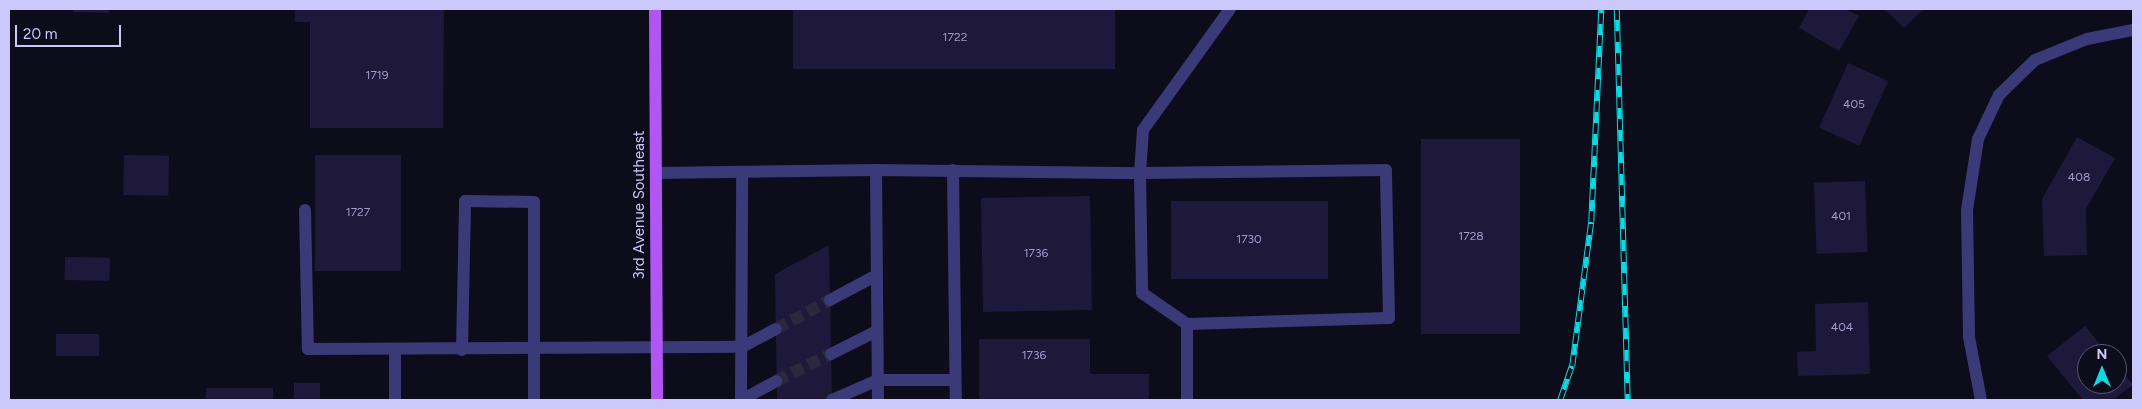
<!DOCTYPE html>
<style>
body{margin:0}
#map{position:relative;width:2142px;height:409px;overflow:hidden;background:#0d0c1a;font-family:Figtree,sans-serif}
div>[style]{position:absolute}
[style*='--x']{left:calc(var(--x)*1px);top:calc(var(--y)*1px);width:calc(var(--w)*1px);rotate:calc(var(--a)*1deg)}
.building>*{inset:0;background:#1e193a;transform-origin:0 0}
.minor-tunnel>*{height:12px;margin-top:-6px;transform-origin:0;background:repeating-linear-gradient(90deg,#2a283c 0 12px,transparent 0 18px)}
.minor>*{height:12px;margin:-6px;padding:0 6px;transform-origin:6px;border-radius:6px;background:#393a77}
.major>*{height:12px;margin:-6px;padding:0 6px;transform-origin:6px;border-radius:6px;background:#b156f5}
.rail>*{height:5.5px;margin-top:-2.75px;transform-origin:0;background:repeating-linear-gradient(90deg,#0d0c1a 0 11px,#0dd9e2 0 22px);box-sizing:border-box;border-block:1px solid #0dd9e2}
span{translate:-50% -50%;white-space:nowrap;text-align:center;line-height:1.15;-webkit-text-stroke:4px #0d0c1a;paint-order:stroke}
.number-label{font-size:12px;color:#a09ccc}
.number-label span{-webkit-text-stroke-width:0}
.street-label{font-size:15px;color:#cbc8fc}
.frame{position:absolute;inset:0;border:10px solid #cbc8fc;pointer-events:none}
.north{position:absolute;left:2077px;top:344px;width:50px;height:50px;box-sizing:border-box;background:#0d0c1a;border:1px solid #595774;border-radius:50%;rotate:0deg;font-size:14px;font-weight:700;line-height:20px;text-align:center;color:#cbc8fc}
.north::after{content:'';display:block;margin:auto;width:18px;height:22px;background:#0dd9e2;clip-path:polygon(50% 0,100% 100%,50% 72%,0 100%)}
.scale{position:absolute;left:15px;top:25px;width:106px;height:22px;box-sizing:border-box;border:2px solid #cbc8fc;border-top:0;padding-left:6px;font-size:15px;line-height:18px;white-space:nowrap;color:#cbc8fc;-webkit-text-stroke:4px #0d0c1a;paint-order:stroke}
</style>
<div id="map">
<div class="building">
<i style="clip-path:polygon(73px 9px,109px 9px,109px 13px,73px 12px)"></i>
<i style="clip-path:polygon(295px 9px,444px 9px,443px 128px,310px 128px,310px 22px,295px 22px)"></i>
<i style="left:793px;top:9px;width:322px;height:60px"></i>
<i style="clip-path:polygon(1809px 9px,1846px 9px,1859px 16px,1839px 51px,1799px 28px)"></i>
<i style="clip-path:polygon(1885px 9px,1923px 9px,1904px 28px)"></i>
<i style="left:1848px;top:63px;width:44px;height:71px;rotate:24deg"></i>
<i style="clip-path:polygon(2077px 137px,2115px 158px,2086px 209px,2087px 255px,2044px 256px,2042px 199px)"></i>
<i style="left:1520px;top:139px;width:195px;height:99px;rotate:90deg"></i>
<i style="left:124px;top:155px;width:45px;height:40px;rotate:1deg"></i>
<i style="left:315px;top:155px;width:86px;height:116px"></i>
<i style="left:1865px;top:181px;width:71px;height:51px;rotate:88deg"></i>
<i style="left:1090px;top:196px;width:114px;height:109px;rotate:89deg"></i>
<i style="left:1171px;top:201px;width:157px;height:78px"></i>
<i style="clip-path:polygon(829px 245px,832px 400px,777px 400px,775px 274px)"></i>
<i style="left:65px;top:257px;width:45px;height:23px;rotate:1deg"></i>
<i style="clip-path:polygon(1868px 302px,1870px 374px,1798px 376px,1797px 352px,1816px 351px,1815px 304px)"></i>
<i style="clip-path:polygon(2085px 326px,2108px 354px,2087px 354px,2087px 384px,2117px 384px,2117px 365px,2133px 385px,2113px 400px,2083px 400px,2047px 356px)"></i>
<i style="left:56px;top:334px;width:43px;height:22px"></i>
<i style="clip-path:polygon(979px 339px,1090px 339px,1090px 374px,1149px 374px,1149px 400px,979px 400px)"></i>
<i style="left:294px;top:383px;width:26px;height:17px"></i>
<i style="left:206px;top:388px;width:67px;height:12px"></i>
</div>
<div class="minor-tunnel">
<i style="--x:776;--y:329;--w:61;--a:-28.2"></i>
<i style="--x:776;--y:381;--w:61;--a:-26.1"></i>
</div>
<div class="minor">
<i style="--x:876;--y:170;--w:230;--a:89.5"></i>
<i style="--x:953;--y:170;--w:230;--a:89.3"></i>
<i style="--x:656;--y:173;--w:220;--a:-0.8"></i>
<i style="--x:876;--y:170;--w:264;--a:0.7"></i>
<i style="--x:1140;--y:173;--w:120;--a:89"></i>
<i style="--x:1142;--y:293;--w:55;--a:34.6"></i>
<i style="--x:1187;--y:324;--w:202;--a:-1.7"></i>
<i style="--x:1389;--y:318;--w:148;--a:-91.2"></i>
<i style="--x:1386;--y:170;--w:246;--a:179.3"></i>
<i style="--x:1140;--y:173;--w:43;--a:-86"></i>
<i style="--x:1143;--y:130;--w:149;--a:-54.3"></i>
<i style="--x:305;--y:210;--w:139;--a:88.8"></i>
<i style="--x:308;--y:349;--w:434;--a:-0.3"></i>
<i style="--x:742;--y:347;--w:38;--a:-28"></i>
<i style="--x:830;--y:300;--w:53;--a:-28"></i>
<i style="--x:462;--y:350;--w:149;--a:-88.8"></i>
<i style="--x:465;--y:201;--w:69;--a:0.8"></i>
<i style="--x:534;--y:202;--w:198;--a:90"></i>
<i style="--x:831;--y:354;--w:51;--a:-26.6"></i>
<i style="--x:395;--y:400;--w:49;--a:-90"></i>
<i style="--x:741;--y:400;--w:228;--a:-89.7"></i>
<i style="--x:741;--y:400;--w:40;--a:-28"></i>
<i style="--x:832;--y:400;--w:50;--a:-23.5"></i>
<i style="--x:878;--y:380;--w:77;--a:0"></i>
<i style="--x:1187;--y:400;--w:76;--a:-90"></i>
<i style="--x:1981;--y:400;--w:64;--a:-100.8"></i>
<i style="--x:1969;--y:337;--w:127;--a:-90.9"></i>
<i style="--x:1967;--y:210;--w:72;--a:-81.2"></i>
<i style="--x:1978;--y:139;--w:49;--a:-64.5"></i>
<i style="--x:1999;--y:95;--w:50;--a:-44.2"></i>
<i style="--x:2035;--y:60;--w:56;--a:-22"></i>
<i style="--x:2087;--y:39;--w:47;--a:-11.1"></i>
</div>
<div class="major">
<i style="--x:655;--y:9;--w:391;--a:89.7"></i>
</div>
<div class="rail">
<i style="--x:1617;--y:9;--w:391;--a:88.4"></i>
<i style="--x:1560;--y:400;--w:36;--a:-71"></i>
<i style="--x:1572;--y:366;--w:145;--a:-82.5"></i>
<i style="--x:1591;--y:222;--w:213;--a:-87.3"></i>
</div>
<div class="number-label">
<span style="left:955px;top:38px">1722</span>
<span style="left:377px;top:76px">1719</span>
<span style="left:1854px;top:105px">405</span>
<span style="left:2079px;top:178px">408</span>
<span style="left:358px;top:213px">1727</span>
<span style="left:1841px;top:217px">401</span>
<span style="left:1471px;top:237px">1728</span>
<span style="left:1249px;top:240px">1730</span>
<span style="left:1036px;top:254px">1736</span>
<span style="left:1842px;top:328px">404</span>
<span style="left:1034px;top:356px">1736</span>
</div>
<div class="street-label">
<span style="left:640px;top:205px;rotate:-90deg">3rd Avenue Southeast</span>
</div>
<div class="frame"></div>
<div class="north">N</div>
<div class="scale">20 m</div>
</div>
